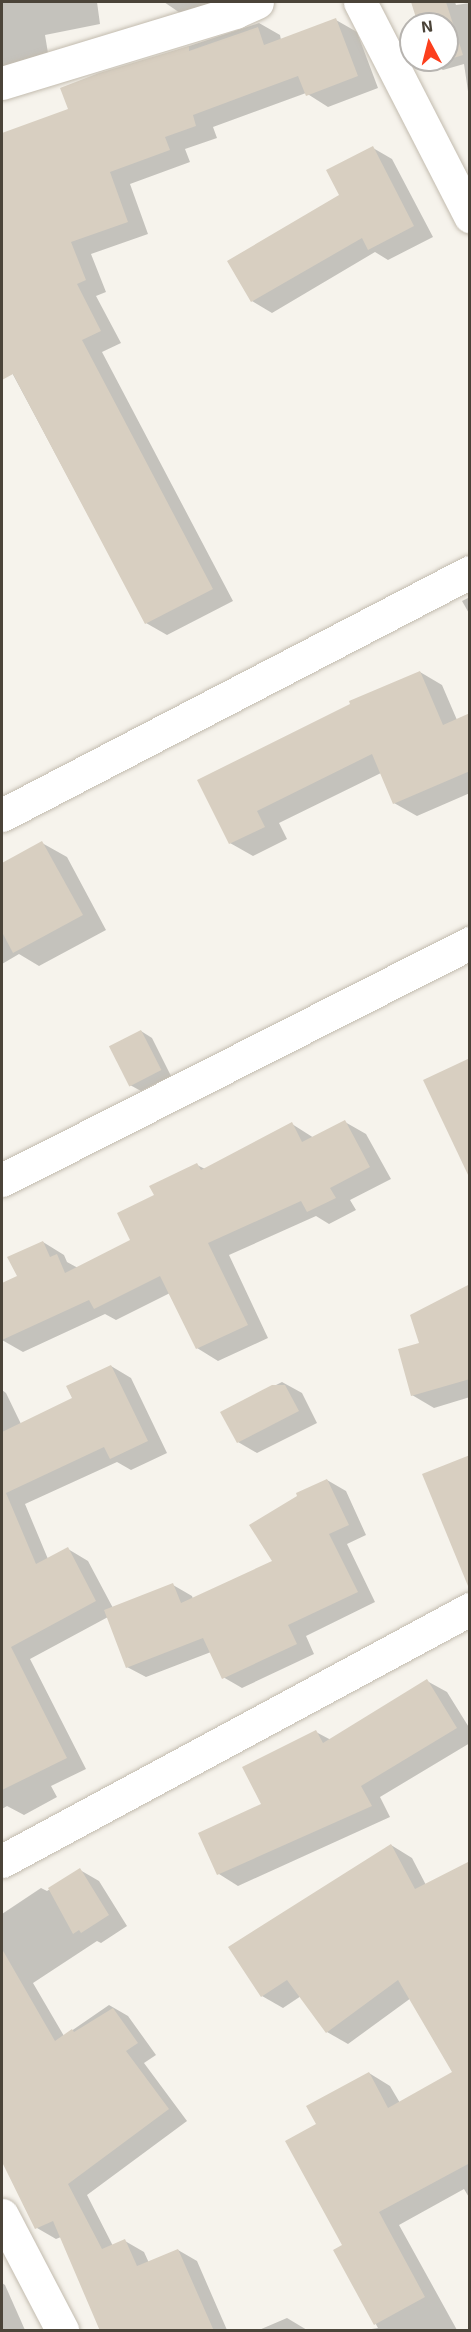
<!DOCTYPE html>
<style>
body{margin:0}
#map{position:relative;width:471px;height:2332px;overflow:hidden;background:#f6f3ec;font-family:"Exo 2",sans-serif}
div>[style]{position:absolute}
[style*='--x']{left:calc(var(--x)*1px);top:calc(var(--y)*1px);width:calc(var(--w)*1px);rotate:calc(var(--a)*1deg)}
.shadow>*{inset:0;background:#0003}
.building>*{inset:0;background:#d8cfc1;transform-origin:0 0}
.roads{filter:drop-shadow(0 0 2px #c2bbae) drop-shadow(0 0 2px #c2bbae)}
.minor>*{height:33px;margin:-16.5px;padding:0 16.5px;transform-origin:16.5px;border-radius:16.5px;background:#fff}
span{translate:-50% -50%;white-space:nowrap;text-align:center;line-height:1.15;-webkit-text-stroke:4.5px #fff;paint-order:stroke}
.frame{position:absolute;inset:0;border:3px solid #4b4439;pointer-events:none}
.north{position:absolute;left:399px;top:12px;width:60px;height:60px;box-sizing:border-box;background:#fff;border:2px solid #b7b4b0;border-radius:50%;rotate:353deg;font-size:16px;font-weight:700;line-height:24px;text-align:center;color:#4b4439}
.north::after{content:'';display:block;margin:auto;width:21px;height:27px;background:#fc3f1d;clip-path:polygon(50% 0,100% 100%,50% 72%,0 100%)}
</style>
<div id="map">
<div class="shadow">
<i style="clip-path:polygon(2px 2px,97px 2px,100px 24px,45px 35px,49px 59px,2px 69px)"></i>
<i style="clip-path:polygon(164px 2px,252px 2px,183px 15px)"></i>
<i style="clip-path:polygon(412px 2px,455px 2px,456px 5px,470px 3px,470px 105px,464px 64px,443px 70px,432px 64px,431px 60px,447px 60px,447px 24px,419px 24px)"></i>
<i style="clip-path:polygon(336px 20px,357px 32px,378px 88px,328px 107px,306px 93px,213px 127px,217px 138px,185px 149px,190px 162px,130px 184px,148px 234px,91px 254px,106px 292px,96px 296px,121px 343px,102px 352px,233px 601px,167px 635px,146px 623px,2px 354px,2px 134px,70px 110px,62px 88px,259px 23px,280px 35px,281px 40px)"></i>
<i style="clip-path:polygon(373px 148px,392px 159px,433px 237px,388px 260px,375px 252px,272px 313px,252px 301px,229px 261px,341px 195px)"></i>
<i style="clip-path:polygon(470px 597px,470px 615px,462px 601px)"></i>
<i style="clip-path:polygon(420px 672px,442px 685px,457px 720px,470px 725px,470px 793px,417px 816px,394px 803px,381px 773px,279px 823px,287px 839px,253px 856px,230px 843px,199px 780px)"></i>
<i style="clip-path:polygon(42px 843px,67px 857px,106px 930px,39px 966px,19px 954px,2px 964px,2px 865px)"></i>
<i style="clip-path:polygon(141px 1031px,152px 1038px,171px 1076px,141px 1091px,130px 1085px)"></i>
<i style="clip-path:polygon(345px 1122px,366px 1134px,391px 1179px,350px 1200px,356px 1210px,329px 1224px,316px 1216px,229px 1255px,268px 1338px,218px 1361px,197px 1348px,170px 1293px,116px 1320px,105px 1314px,23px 1352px,2px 1340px,2px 1285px,19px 1277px,43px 1242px,64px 1255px,67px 1262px,78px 1268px,132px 1240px,156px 1196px,197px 1165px,205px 1169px,292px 1124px,314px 1138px)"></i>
<i style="clip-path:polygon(470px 1286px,470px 1397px,434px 1408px,412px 1395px,421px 1344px)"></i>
<i style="clip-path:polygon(111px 1366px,131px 1378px,167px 1453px,131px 1470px,117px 1462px,25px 1504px,48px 1559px,68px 1549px,88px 1561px,113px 1608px,173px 1585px,192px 1596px,193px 1599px,274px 1562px,327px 1480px,346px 1491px,366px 1535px,347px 1544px,375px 1602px,306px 1636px,314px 1654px,242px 1688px,223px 1677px,211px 1652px,146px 1677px,127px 1667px,108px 1617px,30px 1659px,86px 1769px,51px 1786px,57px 1797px,24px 1815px,7px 1806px,2px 1809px,2px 1390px,6px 1393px,21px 1424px,74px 1399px)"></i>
<i style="clip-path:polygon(282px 1382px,302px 1393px,317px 1423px,257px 1453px,238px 1442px,222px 1412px)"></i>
<i style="clip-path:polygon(427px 1681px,447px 1692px,470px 1729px,470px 1743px,380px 1797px,390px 1817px,238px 1886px,219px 1874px,200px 1834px,263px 1805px,316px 1732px,331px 1740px)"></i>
<i style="clip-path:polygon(391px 1845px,412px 1858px,426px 1885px,470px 1862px,470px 2199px,464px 2189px,399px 2225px,457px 2330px,365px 2330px,378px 2328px,335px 2251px,344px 2246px,318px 2125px,369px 2073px,390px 2086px,400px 2103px,454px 2073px,411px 1998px,348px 2044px,327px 2032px,301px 1996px,283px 2008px,262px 1996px)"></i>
<i style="clip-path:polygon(80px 1870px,99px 1881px,127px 1926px,101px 1943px,97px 1941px,33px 1983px,64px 2036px,109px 2005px,128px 2016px,156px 2055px,144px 2063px,187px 2121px,87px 2195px,113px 2246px,125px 2241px,144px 2252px,149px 2263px,178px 2250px,197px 2261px,227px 2330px,103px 2330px,61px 2237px,56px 2239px,37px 2228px,2px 2159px,2px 1914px,41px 1888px,47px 1891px)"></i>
<i style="clip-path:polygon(2px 2283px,5px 2285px,25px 2330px,2px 2330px)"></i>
<i style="clip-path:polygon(287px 2318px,307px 2330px,259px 2330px)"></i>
</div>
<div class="building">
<i style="clip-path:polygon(411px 2px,446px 2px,463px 55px,447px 60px,447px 24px,418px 24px)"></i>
<i style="clip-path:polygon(336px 18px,358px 76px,306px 96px,298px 76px,193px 115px,196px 126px,165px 137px,170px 150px,110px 172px,128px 222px,71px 242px,86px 280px,77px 284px,101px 331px,82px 340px,213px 589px,145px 624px,13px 374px,2px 380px,2px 133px,68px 109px,60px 88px,99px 73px,189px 46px,189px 51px,258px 27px,264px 45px)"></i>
<i style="clip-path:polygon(373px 146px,414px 226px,368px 250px,362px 238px,251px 302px,227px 261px,339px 195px,326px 170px)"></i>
<i style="clip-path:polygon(420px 671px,443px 725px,470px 713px,470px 771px,393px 804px,372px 754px,257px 811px,265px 827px,229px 844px,197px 780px,350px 704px,349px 701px)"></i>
<i style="clip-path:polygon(42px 841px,83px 915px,13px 953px,2px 932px,2px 863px)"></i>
<i style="left:141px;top:1030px;width:45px;height:36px;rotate:63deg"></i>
<i style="clip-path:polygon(470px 1058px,470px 1179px,423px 1080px)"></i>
<i style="clip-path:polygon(345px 1120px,370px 1167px,330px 1188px,336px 1198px,307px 1212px,301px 1201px,208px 1243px,248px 1325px,196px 1349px,160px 1276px,94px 1309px,89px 1300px,2px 1340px,2px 1283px,17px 1276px,7px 1257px,43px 1241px,50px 1257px,57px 1254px,65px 1273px,130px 1240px,117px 1213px,154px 1195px,149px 1186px,197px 1163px,201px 1170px,292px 1122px,302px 1142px)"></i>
<i style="clip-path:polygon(470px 1284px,470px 1379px,411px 1396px,398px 1349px,419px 1343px,410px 1315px)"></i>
<i style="clip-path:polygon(111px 1365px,148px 1441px,110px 1459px,104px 1447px,6px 1493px,36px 1564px,68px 1547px,96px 1601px,11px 1647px,67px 1758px,2px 1790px,2px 1432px,72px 1398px,66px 1386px)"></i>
<i style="clip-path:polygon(272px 1385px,285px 1385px,299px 1411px,237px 1443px,220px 1412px)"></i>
<i style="clip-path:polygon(470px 1455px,470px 1586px,468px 1586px,422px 1474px)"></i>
<i style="clip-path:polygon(327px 1479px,349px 1525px,329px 1534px,358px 1592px,288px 1625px,297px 1644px,222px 1679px,203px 1638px,126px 1668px,104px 1610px,173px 1583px,181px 1603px,272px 1561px,249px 1525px,297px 1496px,296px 1493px)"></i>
<i style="clip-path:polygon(427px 1679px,457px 1728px,361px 1786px,372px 1806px,217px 1875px,198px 1833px,261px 1804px,242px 1767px,316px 1730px,323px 1743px)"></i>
<i style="clip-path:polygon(391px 1844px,415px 1889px,470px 1861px,470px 2163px,379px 2212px,425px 2297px,374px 2325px,333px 2250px,342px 2245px,285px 2141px,316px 2124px,306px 2106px,369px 2072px,388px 2108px,452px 2072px,398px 1980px,326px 2033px,287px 1980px,261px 1997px,228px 1947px)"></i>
<i style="clip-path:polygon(80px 1868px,109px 1915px,81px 1933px,79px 1930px,73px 1934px,48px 1888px)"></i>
<i style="clip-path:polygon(2px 1949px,55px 2041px,72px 2029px,74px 2032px,113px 2008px,138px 2043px,126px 2051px,169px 2109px,68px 2184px,102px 2249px,125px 2239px,137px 2266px,178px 2249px,214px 2331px,100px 2331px,53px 2221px,35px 2229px,2px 2162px)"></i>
</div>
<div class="roads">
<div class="minor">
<i style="--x:360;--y:2;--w:241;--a:62.8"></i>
<i style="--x:2;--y:83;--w:244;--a:-16.9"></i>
<i style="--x:235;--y:12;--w:24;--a:-24"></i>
<i style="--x:2;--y:815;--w:527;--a:-27.44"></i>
<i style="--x:2;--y:1180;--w:525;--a:-26.86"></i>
<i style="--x:2;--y:1861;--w:532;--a:-28.3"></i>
<i style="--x:2;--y:2215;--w:130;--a:62.4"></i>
</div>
</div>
<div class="frame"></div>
<div class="north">N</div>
</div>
